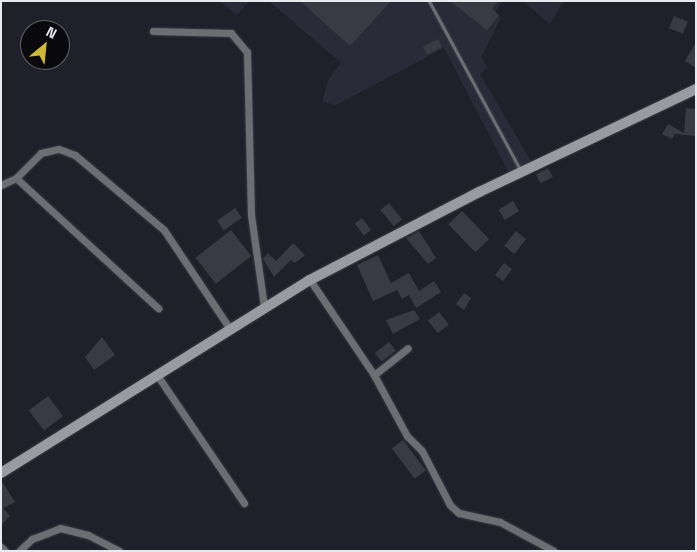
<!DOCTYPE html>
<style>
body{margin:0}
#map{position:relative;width:697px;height:552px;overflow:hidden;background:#1f2029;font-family:"Space Grotesk",sans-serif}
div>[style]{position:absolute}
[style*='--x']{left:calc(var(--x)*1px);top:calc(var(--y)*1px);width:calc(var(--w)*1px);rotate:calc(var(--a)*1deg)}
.built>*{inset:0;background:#292b39}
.building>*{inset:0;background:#393a44;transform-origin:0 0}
.roads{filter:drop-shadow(0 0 1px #3b3c45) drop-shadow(0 0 1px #3b3c45)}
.lane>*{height:3px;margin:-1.5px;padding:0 1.5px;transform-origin:1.5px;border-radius:1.5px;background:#6d6e73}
.street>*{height:7px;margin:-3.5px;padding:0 3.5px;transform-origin:3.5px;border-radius:3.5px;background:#6d6e73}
.secondary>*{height:10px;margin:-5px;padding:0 5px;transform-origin:5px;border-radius:5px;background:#999aa2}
span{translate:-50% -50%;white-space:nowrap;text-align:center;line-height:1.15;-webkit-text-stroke:4px #0a0a0e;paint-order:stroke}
.frame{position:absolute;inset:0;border:2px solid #e9eaf0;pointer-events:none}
.north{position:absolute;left:20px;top:20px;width:50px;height:50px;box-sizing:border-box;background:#0a0a0e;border:1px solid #636468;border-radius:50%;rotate:28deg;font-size:14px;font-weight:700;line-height:20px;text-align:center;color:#e9eaf0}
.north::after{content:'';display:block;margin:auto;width:18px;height:22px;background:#d0b837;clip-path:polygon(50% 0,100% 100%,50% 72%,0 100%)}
</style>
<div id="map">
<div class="built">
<i style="clip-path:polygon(219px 1px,249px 1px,237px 15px)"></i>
<i style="clip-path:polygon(269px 1px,503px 1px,495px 12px,501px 18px,481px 57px,488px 68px,480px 74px,532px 163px,510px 175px,444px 48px,336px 105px,322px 102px,328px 80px,341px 63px)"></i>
<i style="clip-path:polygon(523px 1px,564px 1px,550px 24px)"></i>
</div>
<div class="building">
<i style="clip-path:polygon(300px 1px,391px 1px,350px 46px)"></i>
<i style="clip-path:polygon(450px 1px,498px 1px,492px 9px,499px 15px,487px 30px)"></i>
<i style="left:674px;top:16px;width:15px;height:13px;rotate:23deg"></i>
<i style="left:438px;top:39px;width:9px;height:17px;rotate:63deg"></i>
<i style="clip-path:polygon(696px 42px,696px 68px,685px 61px)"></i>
<i style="clip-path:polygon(686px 108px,696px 109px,696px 136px,675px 134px,672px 139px,662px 134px,668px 124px,684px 133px)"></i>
<i style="left:548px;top:168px;width:10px;height:14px;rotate:61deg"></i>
<i style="left:513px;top:201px;width:12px;height:17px;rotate:59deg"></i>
<i style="left:389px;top:203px;width:21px;height:11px;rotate:51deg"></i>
<i style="left:235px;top:208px;width:12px;height:22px;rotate:55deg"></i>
<i style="left:462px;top:211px;width:39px;height:19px;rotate:46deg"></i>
<i style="left:362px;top:218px;width:15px;height:9px;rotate:53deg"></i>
<i style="left:231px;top:230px;width:33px;height:45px;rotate:52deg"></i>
<i style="clip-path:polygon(419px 231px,436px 258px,428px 264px,406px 238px)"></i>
<i style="left:516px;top:231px;width:13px;height:19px;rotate:39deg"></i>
<i style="clip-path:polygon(293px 243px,305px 255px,295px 263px,291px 260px,274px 277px,263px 259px,268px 253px,276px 261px)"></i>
<i style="clip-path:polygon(378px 255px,391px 283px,409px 273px,419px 291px,434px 281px,441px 292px,416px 308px,409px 295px,402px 299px,397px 290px,373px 301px,357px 265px)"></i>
<i style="left:504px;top:263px;width:10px;height:15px;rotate:37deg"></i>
<i style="clip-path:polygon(464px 293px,471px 298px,464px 310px,456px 304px)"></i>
<i style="clip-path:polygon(414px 310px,420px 319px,393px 334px,386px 320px)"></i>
<i style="left:439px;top:312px;width:16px;height:14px;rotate:52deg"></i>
<i style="clip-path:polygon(102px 337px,115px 355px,94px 370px,85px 357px)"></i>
<i style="left:389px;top:342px;width:11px;height:18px;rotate:52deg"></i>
<i style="left:48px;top:396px;width:25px;height:24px;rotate:53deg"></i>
<i style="left:403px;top:440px;width:38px;height:14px;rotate:53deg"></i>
<i style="clip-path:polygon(1px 480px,15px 502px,3px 508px,10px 516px,1px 525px)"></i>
</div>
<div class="roads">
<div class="lane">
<i style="--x:429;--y:1;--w:193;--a:61.6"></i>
</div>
<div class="street">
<i style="--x:153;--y:31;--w:78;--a:1.5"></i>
<i style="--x:231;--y:33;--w:25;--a:50"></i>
<i style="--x:247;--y:52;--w:163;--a:88.6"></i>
<i style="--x:251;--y:215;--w:92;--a:81.9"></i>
<i style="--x:16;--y:178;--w:193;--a:42.5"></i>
<i style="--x:1;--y:185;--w:17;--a:-25"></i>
<i style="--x:16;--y:178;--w:35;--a:-45"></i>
<i style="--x:41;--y:153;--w:18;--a:-13"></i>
<i style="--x:59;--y:149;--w:17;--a:21"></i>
<i style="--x:75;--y:155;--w:116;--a:40.1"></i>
<i style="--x:164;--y:230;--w:119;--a:56.3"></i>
<i style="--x:310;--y:280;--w:115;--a:56"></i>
<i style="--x:374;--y:375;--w:69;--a:61.6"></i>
<i style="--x:407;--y:436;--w:21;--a:45"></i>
<i style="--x:422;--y:451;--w:61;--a:62.6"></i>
<i style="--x:450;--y:505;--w:12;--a:42"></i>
<i style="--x:459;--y:513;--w:42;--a:12.4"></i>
<i style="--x:500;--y:522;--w:61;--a:28.2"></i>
<i style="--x:157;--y:375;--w:155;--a:55.8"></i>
<i style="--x:374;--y:375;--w:43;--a:-38.5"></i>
<i style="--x:1;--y:547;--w:6;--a:45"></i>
<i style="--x:19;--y:551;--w:18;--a:-43"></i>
<i style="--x:32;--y:539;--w:30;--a:-21"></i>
<i style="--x:60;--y:528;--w:29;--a:14"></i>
<i style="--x:88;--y:535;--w:35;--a:27"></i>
</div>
<div class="secondary">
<i style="--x:1;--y:473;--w:364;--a:-32"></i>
<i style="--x:310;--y:280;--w:191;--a:-27.5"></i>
<i style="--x:479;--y:192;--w:240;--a:-25.4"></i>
</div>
</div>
<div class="frame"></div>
<div class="north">N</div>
</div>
